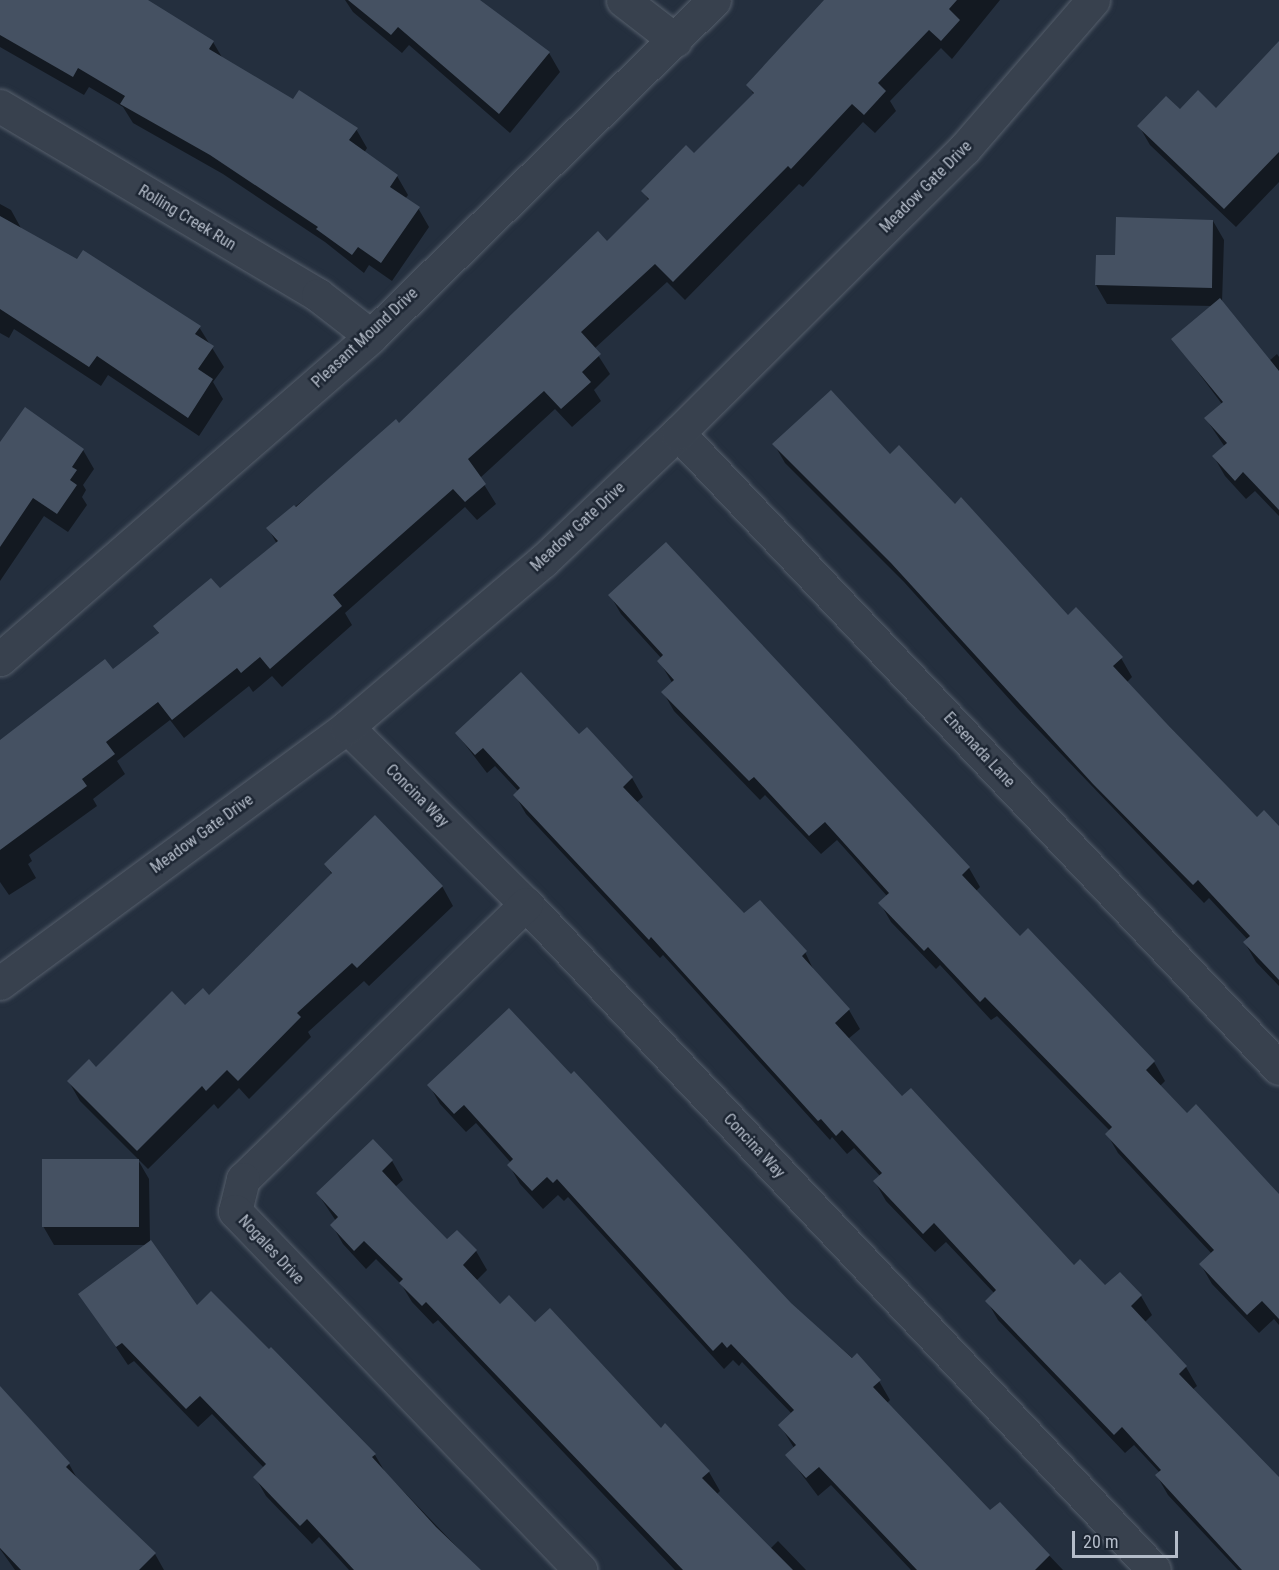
<!DOCTYPE html>
<style>
body{margin:0}
#map{position:relative;width:1279px;height:1570px;overflow:hidden;background:#242f3e;font-family:"Roboto Condensed",sans-serif}
div>[style]{position:absolute}
[style*='--x']{left:calc(var(--x)*1px);top:calc(var(--y)*1px);width:calc(var(--w)*1px);rotate:calc(var(--a)*1deg)}
.shadow>*{inset:0;background:#0007}
.building>*{inset:0;background:#455162;transform-origin:0 0}
.roads{filter:drop-shadow(0 0 2px #565f6c) drop-shadow(0 0 2px #565f6c)}
.minor>*{height:33px;margin:-16.5px;padding:0 16.5px;transform-origin:16.5px;border-radius:16.5px;background:#38414e}
.tertiary>*{height:33px;margin:-16.5px;padding:0 16.5px;transform-origin:16.5px;border-radius:16.5px;background:#38414e}
span{translate:-50% -50%;white-space:nowrap;text-align:center;line-height:1.15;-webkit-text-stroke:5px #1d2633;paint-order:stroke}
.street-label{font-size:16px;color:#b4bcc9}
.scale{position:absolute;left:1072px;top:1531px;width:106px;height:27px;box-sizing:border-box;border:3px solid #b4bcc9;border-top:0;padding-left:8px;font-size:18px;line-height:21px;white-space:nowrap;color:#b4bcc9;-webkit-text-stroke:4px #1d2633;paint-order:stroke}
</style>
<div id="map">
<div class="shadow">
<i style="clip-path:polygon(0 0,142px 0,213px 42px,223px 59px,293px 101px,356px 129px,367px 148px,364px 153px,397px 176px,408px 195px,405px 199px,418px 208px,429px 227px,392px 281px,369px 265px,364px 273px,325px 242px,223px 174px,133px 123px,123px 107px,89px 87px,84px 95px,0 47px)"></i>
<i style="clip-path:polygon(345px 0,464px 0,549px 53px,560px 72px,510px 133px,409px 45px,402px 53px,353px 12px)"></i>
<i style="clip-path:polygon(830px 0,1000px 0,952px 59px,941px 48px,890px 101px,896px 111px,875px 133px,863px 122px,803px 187px,799px 184px,685px 300px,667px 282px,594px 349px,610px 374px,594px 390px,601px 401px,572px 427px,555px 409px,480px 478px,496px 504px,477px 520px,465px 507px,345px 613px,352px 625px,282px 687px,272px 676px,253px 692px,249px 686px,184px 738px,170px 720px,117px 761px,125px 774px,93px 799px,97px 806px,29px 855px,32px 861px,28px 864px,36px 878px,9px 895px,0 882px,0 770px,159px 634px,155px 626px,220px 590px,277px 544px,268px 528px,399px 425px,607px 243px,649px 201px,643px 191px,694px 155px,754px 95px,748px 85px)"></i>
<i style="clip-path:polygon(1279px 43px,1279px 182px,1236px 227px,1150px 145px,1139px 126px,1180px 111px,1216px 110px)"></i>
<i style="clip-path:polygon(0 204px,11px 210px,22px 230px,199px 327px,224px 367px,213px 382px,223px 399px,199px 436px,108px 375px,101px 386px,14px 329px,9px 338px,0 333px)"></i>
<i style="clip-path:polygon(1213px 221px,1224px 240px,1222px 303px,1269px 361px,1277px 354px,1279px 357px,1279px 516px,1255px 491px,1246px 499px,1225px 476px,1214px 457px,1225px 447px,1206px 419px,1222px 404px,1173px 339px,1213px 306px,1107px 304px,1096px 285px,1116px 257px)"></i>
<i style="clip-path:polygon(774px 444px,890px 456px,954px 506px,1068px 617px,1121px 658px,1132px 677px,1127px 682px,1257px 819px,1279px 828px,1279px 986px,1256px 962px,1245px 943px,1248px 940px,1209px 898px,1204px 903px,1021px 712px,904px 582px,785px 463px)"></i>
<i style="clip-path:polygon(0 445px,83px 450px,94px 469px,83px 485px,86px 490px,82px 497px,87px 505px,68px 532px,44px 516px,0 581px)"></i>
<i style="clip-path:polygon(666px 544px,969px 868px,980px 887px,976px 891px,1020px 938px,1028px 930px,1154px 1062px,1165px 1081px,1160px 1086px,1187px 1115px,1279px 1196px,1279px 1325px,1274px 1319px,1259px 1333px,1212px 1284px,1201px 1265px,1212px 1254px,1118px 1153px,1107px 1134px,1110px 1131px,997px 1016px,991px 1020px,940px 965px,936px 969px,891px 922px,880px 903px,887px 896px,837px 840px,821px 854px,765px 795px,760px 800px,674px 711px,663px 692px,673px 684px,659px 661px,662px 659px,621px 614px,610px 595px)"></i>
<i style="clip-path:polygon(587px 729px,632px 778px,643px 797px,636px 803px,744px 916px,805px 952px,815px 973px,849px 1010px,860px 1029px,848px 1039px,902px 1098px,1074px 1267px,1105px 1287px,1120px 1274px,1141px 1296px,1152px 1315px,1144px 1323px,1186px 1367px,1197px 1386px,1192px 1390px,1279px 1480px,1279px 1570px,1238px 1570px,1168px 1495px,1157px 1476px,1160px 1473px,1134px 1445px,1125px 1453px,998px 1320px,987px 1301px,995px 1294px,946px 1242px,935px 1252px,886px 1201px,875px 1182px,880px 1176px,854px 1148px,847px 1154px,832px 1137px,830px 1140px,663px 955px,660px 958px,526px 814px,515px 795px,519px 792px,495px 766px,487px 773px,457px 734px,579px 736px)"></i>
<i style="clip-path:polygon(326px 864px,442px 886px,453px 906px,369px 986px,364px 981px,308px 1032px,311px 1037px,249px 1099px,239px 1088px,218px 1109px,214px 1104px,148px 1169px,80px 1101px,69px 1082px,96px 1069px,185px 1007px,209px 997px,332px 875px)"></i>
<i style="clip-path:polygon(509px 1010px,790px 1304px,879px 1381px,890px 1400px,886px 1404px,990px 1513px,1000px 1504px,1063px 1570px,911px 1570px,831px 1485px,818px 1496px,787px 1455px,794px 1448px,780px 1425px,792px 1414px,742px 1362px,739px 1366px,733px 1360px,724px 1369px,568px 1197px,564px 1201px,558px 1195px,543px 1209px,520px 1184px,509px 1165px,511px 1163px,476px 1123px,466px 1132px,440px 1104px,429px 1085px)"></i>
<i style="clip-path:polygon(138px 1160px,149px 1179px,150px 1241px,197px 1307px,375px 1455px,385px 1472px,479px 1570px,349px 1570px,319px 1537px,312px 1544px,266px 1496px,255px 1477px,264px 1468px,212px 1414px,198px 1427px,134px 1361px,128px 1365px,80px 1294px,147px 1245px,54px 1245px,43px 1226px)"></i>
<i style="clip-path:polygon(392px 1161px,403px 1180px,395px 1187px,447px 1241px,457px 1232px,476px 1251px,487px 1270px,476px 1281px,500px 1306px,535px 1324px,661px 1430px,709px 1472px,720px 1491px,716px 1495px,770px 1549px,778px 1541px,806px 1570px,675px 1570px,438px 1320px,433px 1324px,412px 1302px,401px 1284px,376px 1259px,366px 1269px,343px 1244px,332px 1225px,336px 1221px,318px 1194px)"></i>
<i style="clip-path:polygon(0 1390px,69px 1464px,78px 1480px,155px 1554px,164px 1570px,15px 1570px,0 1549px)"></i>
</div>
<div class="building">
<i style="clip-path:polygon(0 0,148px 0,214px 41px,209px 49px,293px 99px,299px 90px,358px 128px,349px 140px,398px 175px,390px 187px,420px 207px,381px 263px,358px 247px,352px 255px,316px 229px,318px 227px,210px 155px,120px 104px,125px 96px,78px 68px,73px 77px,0 35px)"></i>
<i style="clip-path:polygon(348px 0,480px 0,550px 52px,499px 114px,398px 27px,391px 35px)"></i>
<i style="clip-path:polygon(824px 0,957px 0,949px 9px,960px 20px,941px 41px,929px 30px,878px 83px,886px 91px,864px 115px,852px 104px,791px 169px,788px 166px,673px 282px,655px 264px,581px 332px,601px 354px,582px 372px,591px 382px,561px 409px,544px 391px,468px 459px,486px 484px,465px 502px,453px 489px,333px 595px,342px 606px,270px 669px,260px 657px,241px 673px,237px 668px,172px 720px,158px 702px,106px 742px,115px 754px,82px 779px,87px 786px,0 850px,0 740px,105px 659px,113px 669px,159px 633px,153px 626px,211px 578px,220px 588px,278px 541px,266px 528px,294px 505px,296px 507px,396px 419px,399px 423px,598px 231px,607px 241px,649px 199px,641px 191px,686px 145px,694px 153px,754px 93px,746px 85px)"></i>
<i style="clip-path:polygon(1279px 41px,1279px 152px,1224px 209px,1137px 126px,1166px 96px,1180px 109px,1198px 90px,1216px 108px)"></i>
<i style="clip-path:polygon(0 216px,77px 259px,83px 250px,201px 326px,195px 334px,214px 346px,198px 369px,213px 379px,188px 418px,97px 356px,89px 367px,0 309px)"></i>
<i style="clip-path:polygon(1116px 217px,1213px 220px,1212px 288px,1095px 285px,1096px 255px,1115px 255px)"></i>
<i style="clip-path:polygon(1220px 298px,1279px 371px,1279px 510px,1243px 472px,1235px 481px,1212px 456px,1227px 443px,1204px 418px,1223px 402px,1171px 339px)"></i>
<i style="clip-path:polygon(831px 390px,890px 454px,899px 445px,955px 504px,961px 497px,1068px 615px,1076px 607px,1123px 657px,1113px 666px,1168px 725px,1257px 817px,1264px 810px,1279px 826px,1279px 980px,1243px 942px,1250px 936px,1198px 880px,1193px 885px,1093px 784px,891px 563px,772px 444px)"></i>
<i style="clip-path:polygon(25px 407px,84px 449px,72px 467px,77px 470px,70px 480px,77px 485px,57px 514px,33px 498px,0 547px,0 442px)"></i>
<i style="clip-path:polygon(666px 542px,970px 867px,962px 875px,1020px 936px,1028px 928px,1155px 1061px,1146px 1070px,1187px 1113px,1196px 1104px,1279px 1194px,1279px 1319px,1262px 1301px,1247px 1315px,1199px 1264px,1214px 1250px,1105px 1134px,1112px 1127px,985px 997px,980px 1002px,928px 947px,924px 951px,878px 903px,889px 893px,825px 822px,809px 836px,754px 777px,749px 781px,661px 692px,674px 680px,657px 661px,663px 655px,608px 595px)"></i>
<i style="clip-path:polygon(521px 672px,579px 734px,587px 727px,633px 777px,623px 787px,744px 913px,760px 900px,807px 951px,802px 956px,850px 1009px,835px 1023px,902px 1096px,911px 1088px,1074px 1265px,1080px 1259px,1105px 1285px,1120px 1272px,1142px 1295px,1131px 1306px,1187px 1366px,1179px 1374px,1279px 1477px,1279px 1570px,1242px 1570px,1155px 1475px,1161px 1470px,1122px 1427px,1114px 1435px,985px 1301px,996px 1290px,934px 1223px,923px 1234px,873px 1181px,882px 1173px,842px 1130px,836px 1136px,821px 1119px,818px 1121px,651px 937px,649px 940px,513px 795px,520px 788px,483px 748px,475px 755px,455px 733px)"></i>
<i style="clip-path:polygon(375px 815px,443px 886px,357px 968px,352px 963px,297px 1013px,301px 1017px,238px 1081px,227px 1070px,206px 1091px,202px 1086px,137px 1151px,67px 1081px,89px 1059px,96px 1067px,172px 991px,185px 1005px,203px 988px,209px 995px,332px 873px,324px 864px)"></i>
<i style="clip-path:polygon(509px 1008px,571px 1074px,574px 1071px,791px 1303px,852px 1358px,857px 1353px,881px 1380px,873px 1387px,990px 1510px,1000px 1502px,1050px 1555px,1035px 1570px,917px 1570px,819px 1467px,806px 1478px,785px 1455px,796px 1445px,778px 1425px,794px 1410px,731px 1344px,727px 1348px,722px 1342px,713px 1351px,557px 1179px,553px 1183px,547px 1177px,532px 1191px,507px 1165px,513px 1159px,464px 1105px,454px 1114px,427px 1085px)"></i>
<i style="clip-path:polygon(373px 1139px,393px 1160px,382px 1171px,409px 1200px,447px 1239px,457px 1230px,477px 1250px,463px 1265px,500px 1304px,509px 1295px,535px 1322px,550px 1308px,661px 1428px,665px 1423px,710px 1471px,702px 1478px,793px 1570px,683px 1570px,426px 1302px,422px 1306px,399px 1283px,403px 1279px,364px 1241px,354px 1251px,330px 1225px,338px 1217px,316px 1193px)"></i>
<i style="left:42px;top:1159px;width:97px;height:68px"></i>
<i style="clip-path:polygon(151px 1240px,197px 1305px,211px 1291px,269px 1349px,271px 1347px,376px 1454px,372px 1457px,436px 1527px,481px 1570px,354px 1570px,307px 1519px,300px 1526px,253px 1477px,266px 1464px,200px 1396px,186px 1409px,122px 1343px,116px 1347px,78px 1294px)"></i>
<i style="clip-path:polygon(0 1386px,70px 1463px,66px 1467px,156px 1553px,139px 1570px,21px 1570px,0 1548px)"></i>
</div>
<div class="roads">
<div class="minor">
<i style="--x:623;--y:0;--w:66;--a:37.6"></i>
<i style="--x:0;--y:106;--w:370;--a:30.7"></i>
<i style="--x:318;--y:295;--w:67;--a:37.7"></i>
<i style="--x:678;--y:433;--w:874;--a:46.58"></i>
<i style="--x:0;--y:659;--w:492;--a:-41"></i>
<i style="--x:371;--y:336;--w:480;--a:-44.4"></i>
<i style="--x:347;--y:727;--w:252;--a:44.7"></i>
<i style="--x:526;--y:904;--w:915;--a:46.68"></i>
<i style="--x:526;--y:904;--w:395;--a:135.8"></i>
<i style="--x:243;--y:1179;--w:33;--a:104"></i>
<i style="--x:235;--y:1211;--w:498;--a:46.1"></i>
</div>
<div class="tertiary">
<i style="--x:0;--y:983;--w:431;--a:-36.4"></i>
<i style="--x:347;--y:727;--w:257;--a:-40.3"></i>
<i style="--x:543;--y:561;--w:186;--a:-43.5"></i>
<i style="--x:678;--y:433;--w:403;--a:-44.8"></i>
<i style="--x:964;--y:149;--w:197;--a:-49.1"></i>
</div>
</div>
<div class="street-label">
<span style="left:926px;top:187px;rotate:-45deg">Meadow Gate Drive</span>
<span style="left:187px;top:218px;rotate:31deg">Rolling Creek Run</span>
<span style="left:365px;top:338px;rotate:-43deg">Pleasant Mound Drive</span>
<span style="left:578px;top:527px;rotate:-43deg">Meadow Gate Drive</span>
<span style="left:979px;top:750px;rotate:47deg">Ensenada Lane</span>
<span style="left:417px;top:796px;rotate:45deg">Concina Way</span>
<span style="left:202px;top:834px;rotate:-36deg">Meadow Gate Drive</span>
<span style="left:754px;top:1146px;rotate:47deg">Concina Way</span>
<span style="left:271px;top:1250px;rotate:47deg">Nogales Drive</span>
</div>
<div class="scale">20 m</div>
</div>
